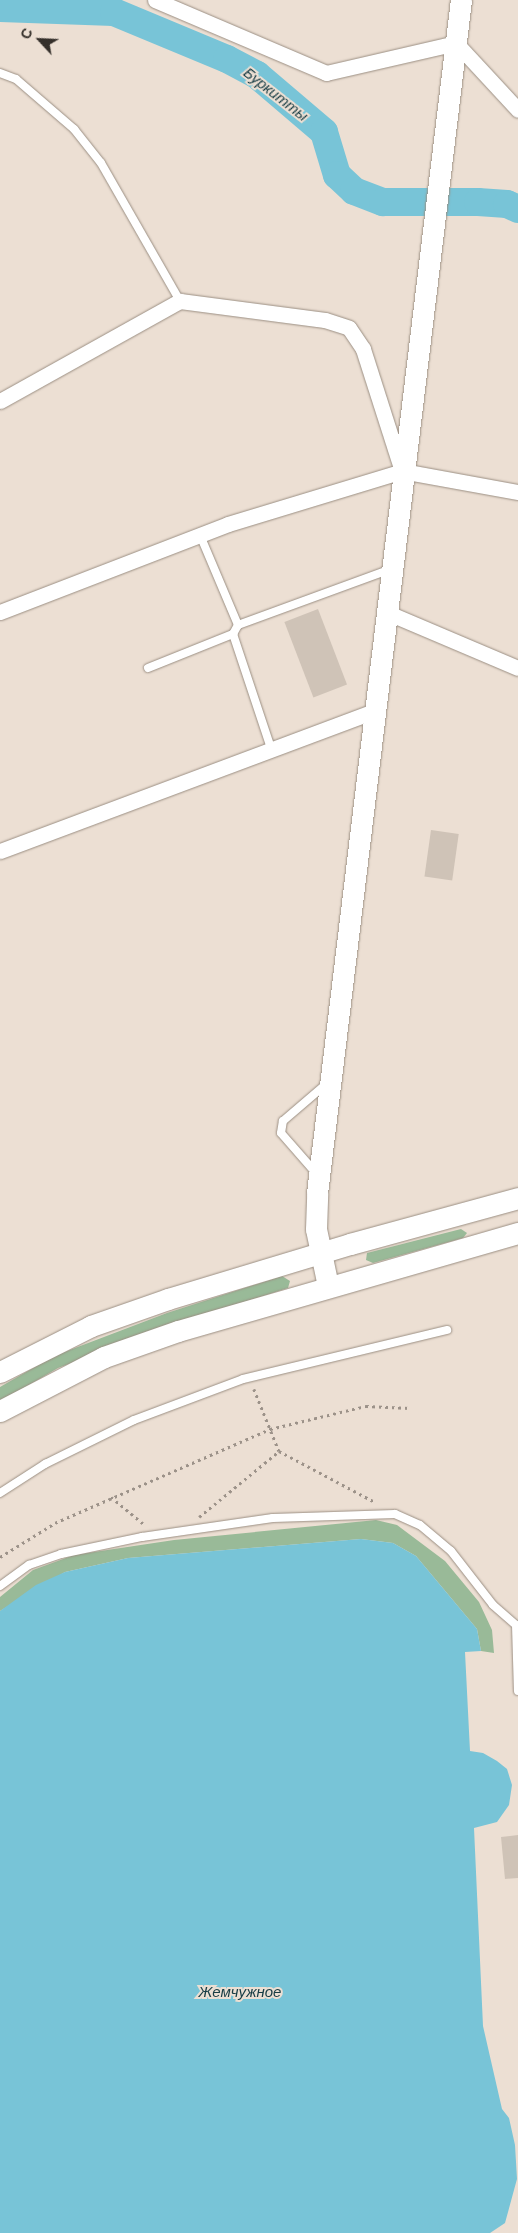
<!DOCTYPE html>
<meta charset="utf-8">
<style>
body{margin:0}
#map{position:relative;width:518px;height:2233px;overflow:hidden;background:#ecdfd3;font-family:Helvetica,sans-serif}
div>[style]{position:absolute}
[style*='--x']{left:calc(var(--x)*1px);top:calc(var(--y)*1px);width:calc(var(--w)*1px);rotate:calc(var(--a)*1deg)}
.green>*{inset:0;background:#99ba98}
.water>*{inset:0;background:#78c4d7}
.river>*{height:28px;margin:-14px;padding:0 14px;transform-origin:14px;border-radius:14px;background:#78c4d7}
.building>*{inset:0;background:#cfc3b7;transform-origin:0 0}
.path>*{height:2.5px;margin-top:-1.25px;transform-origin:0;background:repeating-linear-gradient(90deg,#9c9289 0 2.5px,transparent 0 6.5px)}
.roads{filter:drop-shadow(0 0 1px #9b8f83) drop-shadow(0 0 1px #9b8f83)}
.lane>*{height:8px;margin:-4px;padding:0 4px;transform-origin:4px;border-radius:4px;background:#fff}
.street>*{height:15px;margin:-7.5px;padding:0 7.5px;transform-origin:7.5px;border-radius:7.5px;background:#fff}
.secondary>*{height:21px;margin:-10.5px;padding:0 10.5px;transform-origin:10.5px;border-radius:10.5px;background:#fff}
span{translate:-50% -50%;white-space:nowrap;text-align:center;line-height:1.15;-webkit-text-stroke:4px #ecdfd3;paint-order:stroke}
.water-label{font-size:15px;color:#183d45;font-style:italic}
.north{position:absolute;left:15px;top:15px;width:50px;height:50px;-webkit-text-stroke:4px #ecdfd3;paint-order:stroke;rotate:295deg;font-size:14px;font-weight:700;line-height:20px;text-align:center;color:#35302b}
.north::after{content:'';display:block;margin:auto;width:18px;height:22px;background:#35302b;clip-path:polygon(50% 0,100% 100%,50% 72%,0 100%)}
</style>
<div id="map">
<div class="green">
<i style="clip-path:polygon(461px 1229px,467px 1233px,463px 1238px,373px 1263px,366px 1260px,367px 1253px)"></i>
<i style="clip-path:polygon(282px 1276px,290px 1281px,288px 1288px,173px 1325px,58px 1368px,0 1402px,0 1387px,54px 1356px,167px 1313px)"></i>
<i style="clip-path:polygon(376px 1520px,397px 1525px,445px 1561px,479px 1602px,492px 1630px,494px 1653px,481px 1651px,477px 1629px,416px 1556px,393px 1543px,361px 1539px,128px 1558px,65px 1572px,0 1611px,0 1597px,33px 1570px,74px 1555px,174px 1540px)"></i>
</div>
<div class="water">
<i style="clip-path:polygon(361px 1539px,393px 1543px,416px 1556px,477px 1629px,481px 1651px,465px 1652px,470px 1751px,483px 1753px,497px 1761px,507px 1769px,512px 1785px,509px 1805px,497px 1822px,474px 1828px,483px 2026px,502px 2109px,509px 2118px,515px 2145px,517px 2179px,505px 2223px,490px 2233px,0 2233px,0 1611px,36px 1585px,65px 1572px,128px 1558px)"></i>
</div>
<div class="river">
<i style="--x:0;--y:8;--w:114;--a:2"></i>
<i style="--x:114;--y:12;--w:122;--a:22.6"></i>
<i style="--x:227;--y:59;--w:34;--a:28"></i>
<i style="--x:257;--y:75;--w:88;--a:40.4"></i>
<i style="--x:324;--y:132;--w:45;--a:73.2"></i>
<i style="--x:337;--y:175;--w:23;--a:43"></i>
<i style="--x:354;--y:191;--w:31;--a:21"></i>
<i style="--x:383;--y:202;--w:95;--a:0"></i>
<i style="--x:478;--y:202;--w:29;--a:4"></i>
<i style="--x:507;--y:204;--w:12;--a:24"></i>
</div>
<div class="building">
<i style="left:318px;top:609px;width:81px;height:36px;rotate:69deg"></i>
<i style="left:431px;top:830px;width:28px;height:47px;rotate:8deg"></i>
<i style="clip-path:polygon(518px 1835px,518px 1878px,505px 1879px,501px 1837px)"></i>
</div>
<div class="path">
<i style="--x:254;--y:1389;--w:67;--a:68"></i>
<i style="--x:111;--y:1497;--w:44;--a:39.5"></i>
<i style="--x:199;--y:1517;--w:104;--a:-39.5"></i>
<i style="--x:279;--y:1451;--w:109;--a:28"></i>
<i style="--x:0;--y:1557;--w:65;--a:-31.7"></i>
<i style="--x:55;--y:1523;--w:235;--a:-23.6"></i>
<i style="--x:270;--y:1429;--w:99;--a:-13.5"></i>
<i style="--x:366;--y:1406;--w:44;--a:2.6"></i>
</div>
<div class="roads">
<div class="lane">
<i style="--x:0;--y:73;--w:17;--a:21"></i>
<i style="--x:16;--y:79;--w:77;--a:40.8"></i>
<i style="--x:74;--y:129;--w:43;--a:51.5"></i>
<i style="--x:101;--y:163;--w:159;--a:60.2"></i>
<i style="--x:200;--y:535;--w:98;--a:67.1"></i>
<i style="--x:238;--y:625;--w:163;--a:-20.1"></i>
<i style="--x:238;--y:625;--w:10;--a:119"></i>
<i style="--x:233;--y:634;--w:120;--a:71.6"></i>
<i style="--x:148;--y:668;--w:92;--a:-21.8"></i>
<i style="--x:316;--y:1173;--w:53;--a:-131.2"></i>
<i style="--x:281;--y:1133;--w:12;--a:-81"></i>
<i style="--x:283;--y:1121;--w:55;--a:-40.6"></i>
<i style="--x:0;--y:1493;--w:54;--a:-32.8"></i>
<i style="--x:45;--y:1464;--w:99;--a:-26.3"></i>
<i style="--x:134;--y:1420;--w:116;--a:-20.6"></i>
<i style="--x:243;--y:1379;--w:210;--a:-13.5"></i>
<i style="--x:0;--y:1586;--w:36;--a:-36"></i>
<i style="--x:29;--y:1565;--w:34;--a:-19"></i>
<i style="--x:61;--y:1554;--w:83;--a:-11.9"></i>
<i style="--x:142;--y:1537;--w:132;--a:-8.3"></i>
<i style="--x:273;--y:1518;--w:122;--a:-1.9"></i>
<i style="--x:395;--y:1514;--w:27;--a:24"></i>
<i style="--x:420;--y:1525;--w:40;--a:40"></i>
<i style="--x:451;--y:1551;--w:68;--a:52.1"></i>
<i style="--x:493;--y:1605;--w:30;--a:41"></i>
<i style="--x:516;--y:1625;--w:66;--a:88.3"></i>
</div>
<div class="street">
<i style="--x:155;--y:0;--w:186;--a:23.1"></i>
<i style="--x:326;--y:73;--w:133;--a:-13"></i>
<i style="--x:456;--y:43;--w:91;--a:47.2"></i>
<i style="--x:0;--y:401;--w:206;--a:-29.1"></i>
<i style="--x:180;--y:301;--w:146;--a:7.5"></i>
<i style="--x:325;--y:320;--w:25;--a:18"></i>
<i style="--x:349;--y:328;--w:25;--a:56"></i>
<i style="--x:363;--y:349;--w:125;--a:72.3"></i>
<i style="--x:0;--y:612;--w:244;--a:-21.1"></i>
<i style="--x:228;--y:524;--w:182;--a:-16.9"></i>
<i style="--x:402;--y:471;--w:118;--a:10.3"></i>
<i style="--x:386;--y:612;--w:143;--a:23"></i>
<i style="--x:0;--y:851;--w:399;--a:-20.5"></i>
</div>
<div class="secondary">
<i style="--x:328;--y:1286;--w:58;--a:-101.9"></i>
<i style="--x:316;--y:1229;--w:36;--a:-88"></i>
<i style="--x:317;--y:1193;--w:1202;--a:-83.12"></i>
<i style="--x:0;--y:1372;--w:102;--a:-26.8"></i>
<i style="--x:91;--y:1326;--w:82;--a:-19.3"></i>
<i style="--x:168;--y:1299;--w:190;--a:-16.8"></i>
<i style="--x:350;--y:1244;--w:174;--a:-15.3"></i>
<i style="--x:0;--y:1411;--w:117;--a:-27.4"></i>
<i style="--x:104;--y:1357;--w:78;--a:-19.4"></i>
<i style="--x:178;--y:1331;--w:354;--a:-16.1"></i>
</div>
</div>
<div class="water-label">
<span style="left:276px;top:94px;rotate:38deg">Буркитты</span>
<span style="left:240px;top:1992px">Жемчужное</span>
</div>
<div class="north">С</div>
</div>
